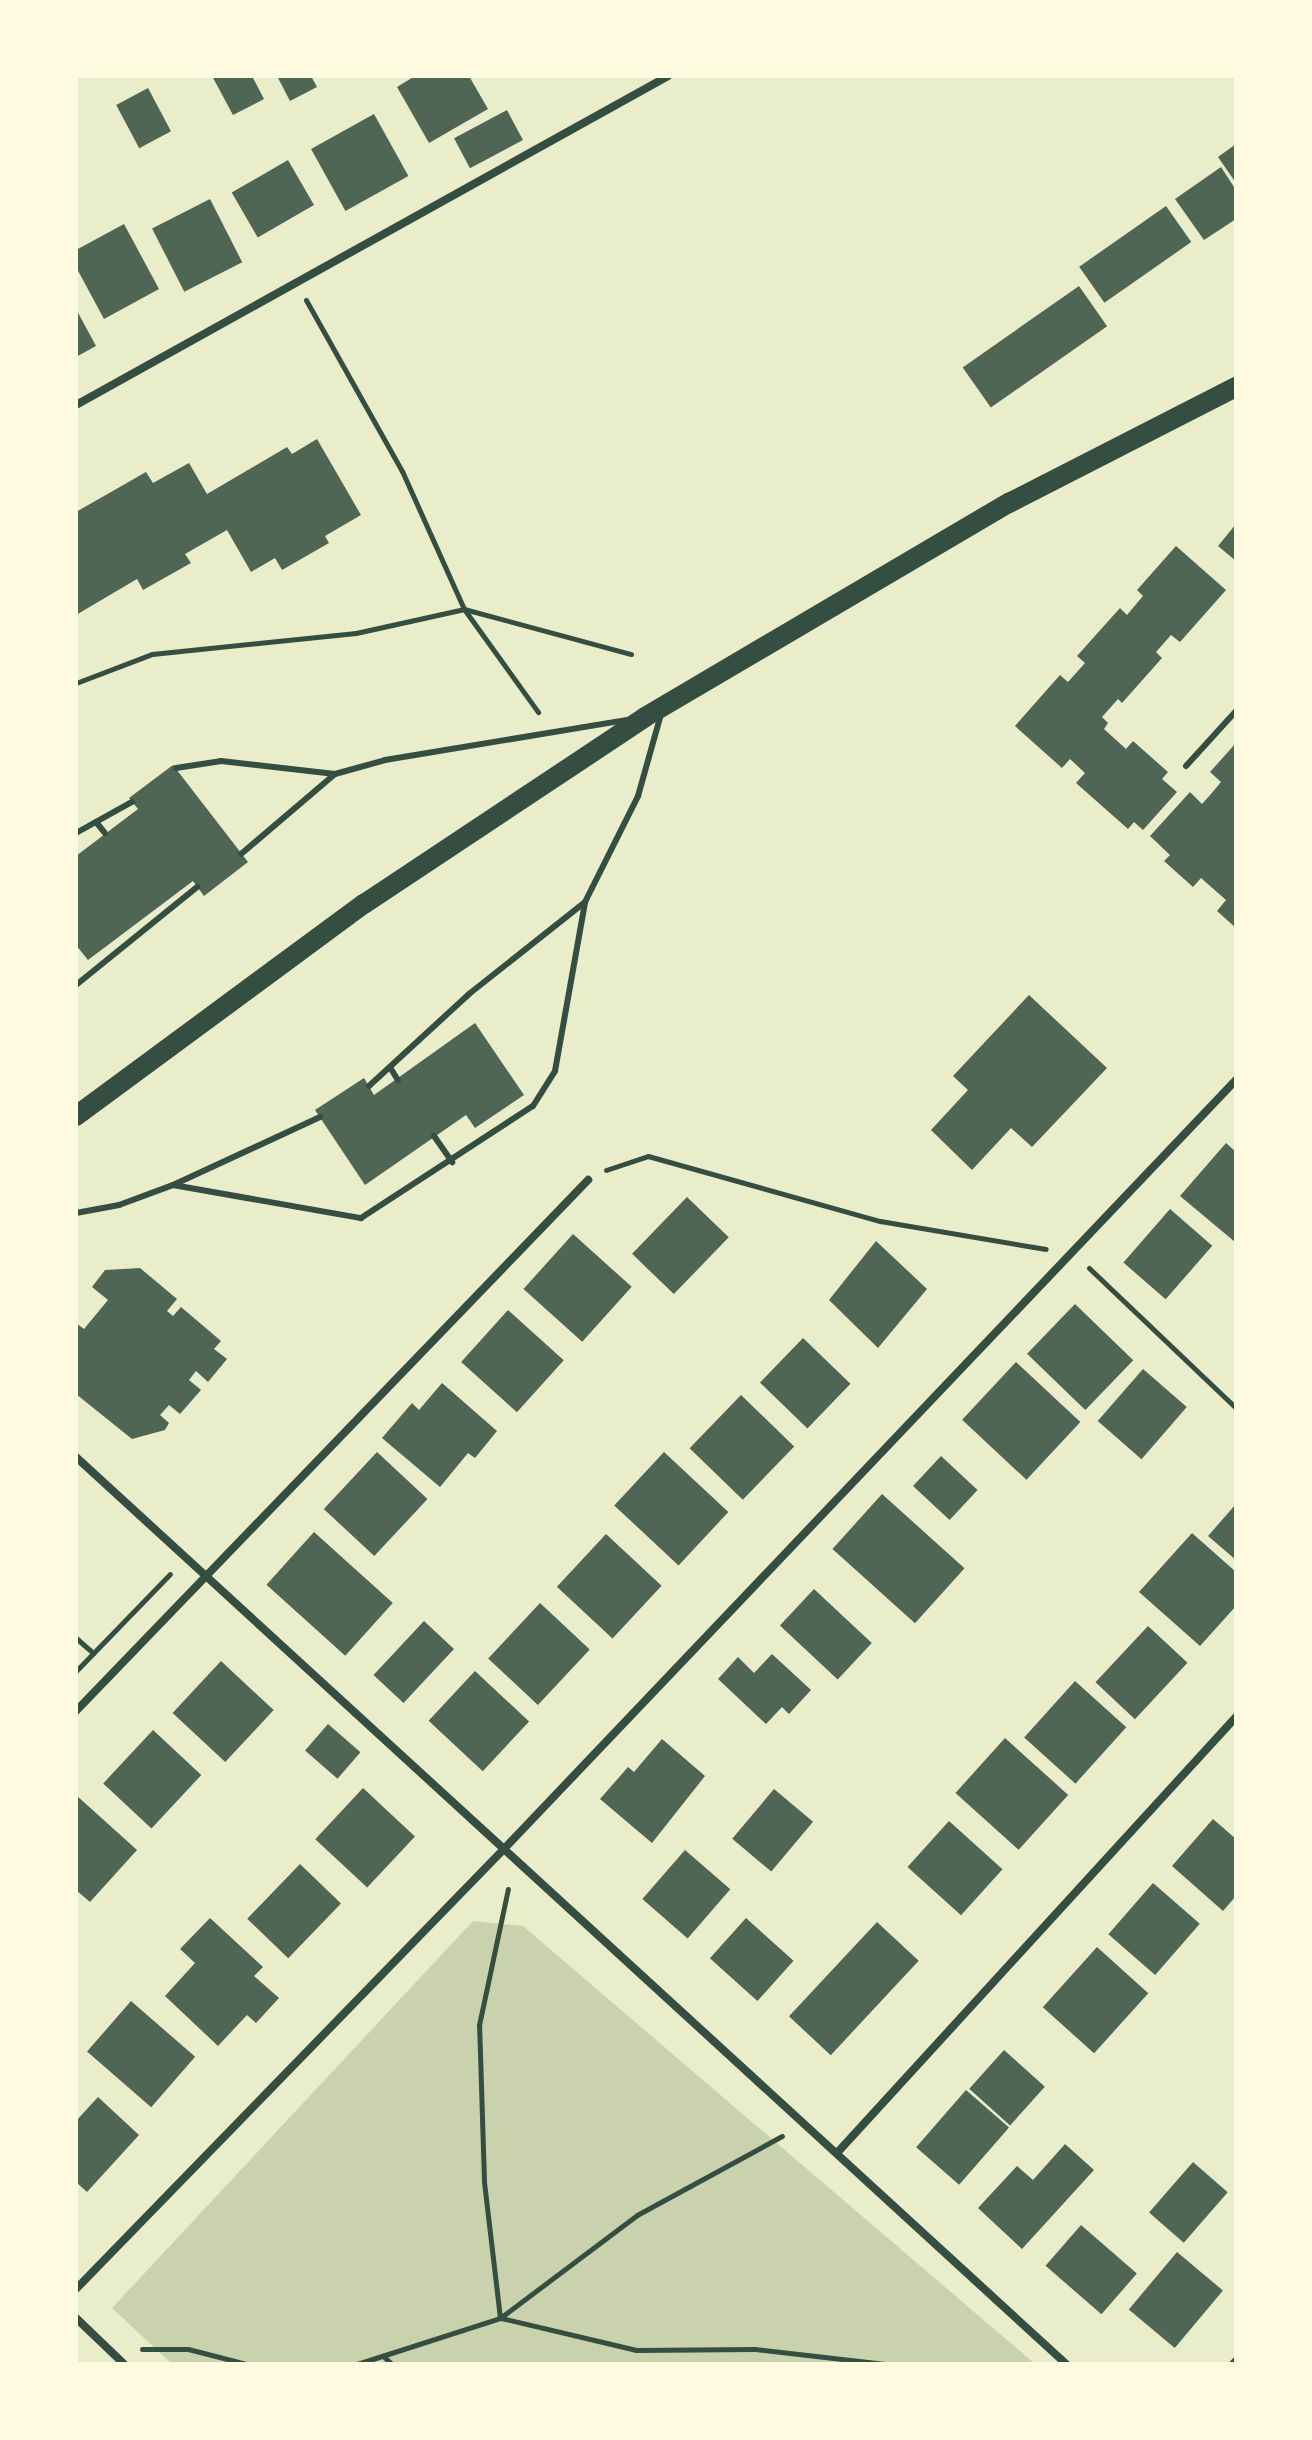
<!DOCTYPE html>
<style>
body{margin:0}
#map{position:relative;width:1312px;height:2440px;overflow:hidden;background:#e9edc9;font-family:Commissioner,sans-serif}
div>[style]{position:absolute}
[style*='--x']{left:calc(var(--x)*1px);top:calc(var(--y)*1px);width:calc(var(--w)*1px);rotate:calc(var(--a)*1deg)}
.green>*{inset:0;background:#cad2ad}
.building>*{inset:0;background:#4f6655;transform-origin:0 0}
.path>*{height:5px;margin:-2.5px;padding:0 2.5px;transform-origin:2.5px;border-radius:2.5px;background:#344e41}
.service>*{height:6px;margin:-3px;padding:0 3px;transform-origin:3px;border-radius:3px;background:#344e41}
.minor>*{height:8px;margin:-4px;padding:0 4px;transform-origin:4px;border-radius:4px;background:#344e41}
.primary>*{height:20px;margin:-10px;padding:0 10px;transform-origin:10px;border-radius:10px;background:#344e41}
span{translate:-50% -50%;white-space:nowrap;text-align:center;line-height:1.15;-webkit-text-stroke:8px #fefae0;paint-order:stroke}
.frame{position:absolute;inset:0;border:78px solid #fefae0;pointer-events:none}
</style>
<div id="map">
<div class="green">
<i style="clip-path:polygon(473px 1921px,523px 1926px,1035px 2364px,172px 2364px,112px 2308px)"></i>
</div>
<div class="building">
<i style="clip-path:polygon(212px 76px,252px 76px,264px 99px,233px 115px)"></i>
<i style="clip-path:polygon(277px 76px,311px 76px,317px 87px,290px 101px)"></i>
<i style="clip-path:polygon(415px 76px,469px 76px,488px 109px,429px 143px,397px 87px)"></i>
<i style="left:148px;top:88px;width:49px;height:36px;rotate:62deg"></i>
<i style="left:507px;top:110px;width:34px;height:60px;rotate:62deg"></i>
<i style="left:374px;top:114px;width:71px;height:72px;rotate:61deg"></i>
<i style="clip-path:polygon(1236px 144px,1236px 183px,1218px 157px)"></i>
<i style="left:288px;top:160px;width:52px;height:65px;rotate:60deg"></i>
<i style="clip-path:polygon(1221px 167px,1236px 190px,1236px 219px,1204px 240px,1175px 199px)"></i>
<i style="left:210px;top:199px;width:71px;height:65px;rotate:63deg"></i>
<i style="left:1166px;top:206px;width:44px;height:106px;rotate:55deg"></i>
<i style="clip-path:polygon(124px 224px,159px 289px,104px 319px,76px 267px,76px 250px)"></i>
<i style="left:1079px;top:286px;width:49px;height:142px;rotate:55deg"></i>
<i style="clip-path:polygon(76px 309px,96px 346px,76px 357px)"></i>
<i style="clip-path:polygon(317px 439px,361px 515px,325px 536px,329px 543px,282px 570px,275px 558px,251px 572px,227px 530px,185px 554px,191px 563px,143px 590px,137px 579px,76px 615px,76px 512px,146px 472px,153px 483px,189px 463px,207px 494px,287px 447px,292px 454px)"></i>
<i style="clip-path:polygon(1236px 524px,1236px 561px,1218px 546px)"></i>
<i style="clip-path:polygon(1176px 546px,1226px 590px,1180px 642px,1171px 635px,1156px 652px,1162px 658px,1122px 703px,1118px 699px,1102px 717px,1108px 723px,1104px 729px,1126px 749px,1133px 741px,1168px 772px,1162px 779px,1177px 792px,1143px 830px,1134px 822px,1128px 829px,1076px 783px,1085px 773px,1070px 759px,1062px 768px,1015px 726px,1060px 675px,1068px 682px,1085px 663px,1077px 656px,1120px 608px,1127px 615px,1143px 596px,1137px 590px)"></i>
<i style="clip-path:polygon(1236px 743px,1236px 928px,1217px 911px,1226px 900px,1201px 878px,1193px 887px,1164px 861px,1170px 855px,1150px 836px,1190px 792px,1202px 804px,1211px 794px,1221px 782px,1210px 772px)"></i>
<i style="clip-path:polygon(173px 765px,248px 862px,204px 896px,193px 881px,88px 960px,76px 945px,76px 856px,138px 809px,129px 798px)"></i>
<i style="clip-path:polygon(1029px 995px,1107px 1068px,1032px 1147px,1011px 1128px,972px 1170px,931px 1130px,968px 1090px,953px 1076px)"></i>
<i style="clip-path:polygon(475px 1023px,524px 1095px,475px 1128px,466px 1115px,365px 1185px,315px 1110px,364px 1078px,374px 1095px)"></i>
<i style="clip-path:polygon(1226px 1143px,1236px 1152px,1235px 1242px,1180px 1196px)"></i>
<i style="left:687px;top:1197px;width:58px;height:79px;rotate:44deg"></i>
<i style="left:1170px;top:1209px;width:56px;height:71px;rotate:41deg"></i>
<i style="left:573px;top:1234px;width:79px;height:74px;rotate:42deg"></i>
<i style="clip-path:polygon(876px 1241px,927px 1289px,878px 1348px,829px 1300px)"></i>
<i style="clip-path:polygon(140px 1268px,177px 1299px,167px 1311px,173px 1316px,181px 1307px,221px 1341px,214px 1349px,227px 1359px,208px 1382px,196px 1371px,189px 1380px,201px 1390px,180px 1414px,169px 1405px,160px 1415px,169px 1423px,165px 1430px,132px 1439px,76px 1394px,76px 1323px,84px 1329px,108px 1300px,92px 1287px,105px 1270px)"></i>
<i style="left:1075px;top:1304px;width:81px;height:69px;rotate:44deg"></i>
<i style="left:508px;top:1310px;width:75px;height:70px;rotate:42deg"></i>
<i style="left:803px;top:1338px;width:66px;height:62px;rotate:44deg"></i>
<i style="left:1016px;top:1362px;width:88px;height:79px;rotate:43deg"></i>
<i style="left:1143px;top:1369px;width:58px;height:69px;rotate:41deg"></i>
<i style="clip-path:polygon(442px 1383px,497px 1431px,475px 1458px,468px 1453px,440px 1487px,382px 1438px,412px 1403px,419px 1410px)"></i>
<i style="left:741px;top:1395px;width:74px;height:74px;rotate:44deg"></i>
<i style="left:377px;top:1452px;width:69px;height:78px;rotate:43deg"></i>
<i style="left:664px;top:1452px;width:88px;height:73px;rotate:43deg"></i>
<i style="left:941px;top:1456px;width:50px;height:41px;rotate:43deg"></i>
<i style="left:882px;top:1494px;width:111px;height:74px;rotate:42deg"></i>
<i style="clip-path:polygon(1236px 1504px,1236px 1560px,1208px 1536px)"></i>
<i style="left:314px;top:1532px;width:106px;height:71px;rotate:42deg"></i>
<i style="clip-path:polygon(1192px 1533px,1236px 1572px,1236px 1606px,1200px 1646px,1139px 1592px)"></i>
<i style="left:606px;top:1534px;width:76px;height:72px;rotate:43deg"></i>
<i style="left:814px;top:1589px;width:79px;height:50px;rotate:43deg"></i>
<i style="left:540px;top:1603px;width:68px;height:76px;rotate:43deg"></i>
<i style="left:424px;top:1621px;width:41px;height:74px;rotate:43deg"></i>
<i style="left:1148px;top:1626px;width:54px;height:77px;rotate:43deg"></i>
<i style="clip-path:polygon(772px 1654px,811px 1690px,789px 1714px,782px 1707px,766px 1724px,718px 1679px,738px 1657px,754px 1673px)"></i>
<i style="left:221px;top:1661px;width:72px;height:71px;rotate:43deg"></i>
<i style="left:475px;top:1671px;width:74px;height:68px;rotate:43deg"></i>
<i style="left:1075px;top:1681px;width:69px;height:76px;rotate:42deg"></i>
<i style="left:328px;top:1724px;width:43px;height:35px;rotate:41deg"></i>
<i style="left:153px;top:1730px;width:66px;height:73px;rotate:43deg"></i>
<i style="left:1005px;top:1738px;width:85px;height:74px;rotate:42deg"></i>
<i style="clip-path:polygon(662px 1739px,705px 1776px,652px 1843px,600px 1799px,628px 1767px,634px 1772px)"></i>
<i style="left:363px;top:1788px;width:71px;height:70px;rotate:43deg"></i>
<i style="left:774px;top:1789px;width:51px;height:65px;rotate:40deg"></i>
<i style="clip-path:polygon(76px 1795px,137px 1850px,90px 1902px,76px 1890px)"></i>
<i style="clip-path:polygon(1213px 1819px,1236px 1839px,1236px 1896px,1223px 1911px,1172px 1866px)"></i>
<i style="left:949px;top:1821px;width:72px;height:62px;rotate:42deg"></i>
<i style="left:685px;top:1850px;width:60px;height:65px;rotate:41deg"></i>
<i style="left:300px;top:1864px;width:57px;height:76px;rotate:44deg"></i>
<i style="left:1153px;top:1883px;width:62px;height:68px;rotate:41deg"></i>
<i style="clip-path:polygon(210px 1918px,263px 1967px,254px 1976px,279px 1998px,256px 2023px,247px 2015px,218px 2046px,165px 1996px,195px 1963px,180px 1949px)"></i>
<i style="left:746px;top:1918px;width:64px;height:54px;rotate:42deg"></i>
<i style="left:877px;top:1922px;width:57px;height:129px;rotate:43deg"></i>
<i style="left:1097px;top:1947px;width:69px;height:81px;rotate:42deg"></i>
<i style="left:131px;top:2001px;width:85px;height:67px;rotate:41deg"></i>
<i style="left:1004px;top:2050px;width:55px;height:52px;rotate:42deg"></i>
<i style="left:966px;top:2090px;width:57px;height:76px;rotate:41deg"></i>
<i style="clip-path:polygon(98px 2097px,139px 2135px,87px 2192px,76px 2182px,76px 2121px)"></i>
<i style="clip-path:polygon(1065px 2144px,1094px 2170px,1022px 2249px,978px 2208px,1017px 2166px,1033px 2180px)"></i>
<i style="left:1193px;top:2162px;width:46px;height:67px;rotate:41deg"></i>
<i style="left:1081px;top:2225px;width:74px;height:54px;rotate:41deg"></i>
<i style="left:1177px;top:2252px;width:60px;height:75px;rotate:40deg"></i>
</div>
<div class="path">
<i style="--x:306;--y:300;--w:196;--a:60.7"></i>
<i style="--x:402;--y:471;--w:151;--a:65.8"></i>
<i style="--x:464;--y:609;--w:173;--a:15.1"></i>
<i style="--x:76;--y:683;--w:81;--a:-20.9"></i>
<i style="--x:152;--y:654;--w:205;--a:-5.9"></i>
<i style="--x:356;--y:633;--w:111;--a:-12.5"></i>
<i style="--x:464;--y:609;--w:127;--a:54.3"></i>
<i style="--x:606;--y:1170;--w:44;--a:-18.4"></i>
<i style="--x:648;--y:1156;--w:241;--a:15.7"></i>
<i style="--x:880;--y:1221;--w:168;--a:9.6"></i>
<i style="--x:1089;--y:1268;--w:203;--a:43.6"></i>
<i style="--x:76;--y:1638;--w:23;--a:41"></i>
<i style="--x:76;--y:1671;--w:135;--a:-45.9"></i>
<i style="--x:500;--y:2318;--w:138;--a:-96.7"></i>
<i style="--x:484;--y:2181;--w:156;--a:-91.8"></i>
<i style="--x:479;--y:2025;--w:139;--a:-78"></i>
<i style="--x:501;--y:2318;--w:139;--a:13.3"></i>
<i style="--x:636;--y:2350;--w:119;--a:-0.5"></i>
<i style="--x:755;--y:2349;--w:131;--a:6.6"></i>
<i style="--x:142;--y:2349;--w:46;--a:0"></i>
<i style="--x:188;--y:2349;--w:61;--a:14.3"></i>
<i style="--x:383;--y:2356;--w:12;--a:42"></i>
<i style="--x:357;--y:2364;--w:150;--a:-17.8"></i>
<i style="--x:500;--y:2318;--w:171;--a:-36.9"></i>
<i style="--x:637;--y:2215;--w:165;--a:-28.6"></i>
</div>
<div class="service">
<i style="--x:1186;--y:766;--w:74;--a:-47.7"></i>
<i style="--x:176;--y:768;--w:46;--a:-8.8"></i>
<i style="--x:221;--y:761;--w:115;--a:6.5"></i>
<i style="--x:96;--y:822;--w:14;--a:51"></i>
<i style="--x:76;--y:833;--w:64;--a:-29"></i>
<i style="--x:241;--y:854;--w:123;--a:-40.4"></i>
<i style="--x:335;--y:774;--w:52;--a:-15.6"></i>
<i style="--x:385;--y:760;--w:244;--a:-9.4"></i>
<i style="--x:76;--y:985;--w:156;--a:-39"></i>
<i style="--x:391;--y:1069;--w:13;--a:58"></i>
<i style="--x:369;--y:1086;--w:136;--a:-42.6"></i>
<i style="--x:469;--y:994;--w:148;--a:-38.4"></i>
<i style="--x:585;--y:902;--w:119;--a:-63.4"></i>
<i style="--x:638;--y:796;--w:85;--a:-74.3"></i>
<i style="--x:434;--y:1136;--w:32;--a:55"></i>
<i style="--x:173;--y:1185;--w:191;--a:10"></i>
<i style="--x:361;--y:1218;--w:205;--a:-33.1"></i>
<i style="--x:533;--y:1106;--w:41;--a:-57.8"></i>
<i style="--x:555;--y:1071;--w:172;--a:-79.9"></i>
<i style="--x:76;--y:1213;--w:44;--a:-10.5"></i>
<i style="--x:119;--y:1205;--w:58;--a:-20.3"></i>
<i style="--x:173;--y:1185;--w:162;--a:-24.8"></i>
</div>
<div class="minor">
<i style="--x:76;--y:405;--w:677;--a:-29.06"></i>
<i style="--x:76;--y:1457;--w:1343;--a:42.49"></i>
<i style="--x:76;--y:1711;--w:738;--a:-46.04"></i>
<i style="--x:837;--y:2153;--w:591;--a:-47.54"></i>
<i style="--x:76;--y:2289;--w:612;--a:-45.79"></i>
<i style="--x:503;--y:1850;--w:1063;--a:-46.41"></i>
<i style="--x:76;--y:2318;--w:66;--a:43.8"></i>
<i style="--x:1233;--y:2364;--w:4;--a:-45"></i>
</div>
<div class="primary">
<i style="--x:76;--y:1116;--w:358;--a:-36.4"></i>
<i style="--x:364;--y:904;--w:338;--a:-33.6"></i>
<i style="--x:645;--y:717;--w:422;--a:-30.5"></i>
<i style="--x:1009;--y:503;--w:255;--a:-27.1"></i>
</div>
<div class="frame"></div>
</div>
